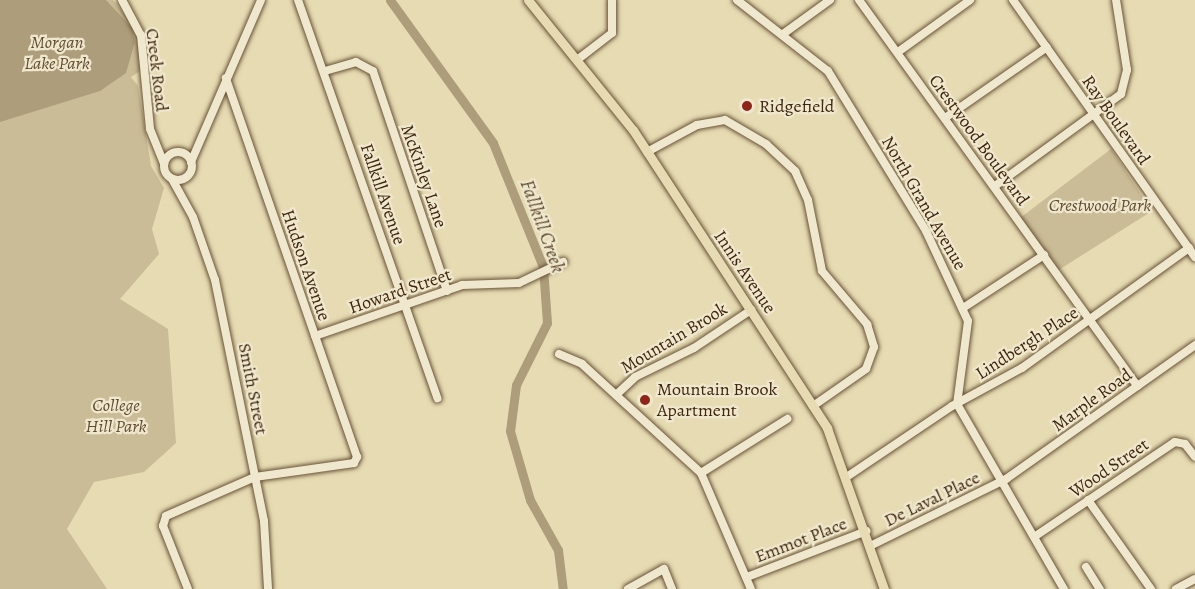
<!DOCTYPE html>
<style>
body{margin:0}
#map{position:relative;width:1195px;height:589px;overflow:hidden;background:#e6dbb3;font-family:Alegreya,serif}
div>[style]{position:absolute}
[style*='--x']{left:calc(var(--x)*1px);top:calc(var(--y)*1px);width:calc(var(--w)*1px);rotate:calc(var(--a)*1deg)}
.green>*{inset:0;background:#cabc97}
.water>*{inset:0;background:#ad9d7b}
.river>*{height:9px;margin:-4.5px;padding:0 4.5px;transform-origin:4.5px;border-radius:4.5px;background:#ad9d7b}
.roads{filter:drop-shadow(0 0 2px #695336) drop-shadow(0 0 2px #695336)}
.minor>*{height:8px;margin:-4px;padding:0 4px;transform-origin:4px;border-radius:4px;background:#efe8ce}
.minor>.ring{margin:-4px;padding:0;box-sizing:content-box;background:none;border:8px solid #efe8ce;border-radius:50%}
.major>*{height:9px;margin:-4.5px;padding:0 4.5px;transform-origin:4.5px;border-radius:4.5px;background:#e6dbb3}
.dots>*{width:16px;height:16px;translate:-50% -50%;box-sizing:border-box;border:3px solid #efe8ce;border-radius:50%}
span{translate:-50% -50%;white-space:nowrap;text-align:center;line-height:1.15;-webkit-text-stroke:4.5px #efe8ce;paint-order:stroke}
.park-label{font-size:18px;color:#624c30;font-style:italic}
.street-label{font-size:18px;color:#3f260d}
.poi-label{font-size:18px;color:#3f260d}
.left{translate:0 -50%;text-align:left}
.water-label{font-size:20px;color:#604a2e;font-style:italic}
</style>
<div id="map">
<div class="green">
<i style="clip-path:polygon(0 0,113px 0,141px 35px,145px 68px,131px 77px,138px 86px,151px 166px,164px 188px,152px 229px,159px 254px,120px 299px,168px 329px,176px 443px,144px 472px,94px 482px,67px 529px,107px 589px,0 589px)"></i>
<i style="clip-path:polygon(1111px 149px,1152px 211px,1057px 271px,1020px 218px)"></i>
</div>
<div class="water">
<i style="clip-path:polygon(0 0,106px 0,132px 28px,135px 42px,126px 73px,100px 91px,0 122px)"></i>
</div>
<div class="river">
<i style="--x:390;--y:0;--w:176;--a:54.2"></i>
<i style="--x:493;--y:143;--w:134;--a:68"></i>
<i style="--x:543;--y:267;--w:56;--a:85.9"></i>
<i style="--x:547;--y:323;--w:69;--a:116.6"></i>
<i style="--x:516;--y:385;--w:46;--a:97.4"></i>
<i style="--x:510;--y:431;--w:72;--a:73.8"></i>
<i style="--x:530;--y:500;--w:57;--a:60.8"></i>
<i style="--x:558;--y:550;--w:39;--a:83"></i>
</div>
<div class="roads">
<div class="minor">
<i style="--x:122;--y:0;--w:40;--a:62"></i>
<i style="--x:141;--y:35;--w:94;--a:84.5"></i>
<i style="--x:150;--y:129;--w:37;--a:68"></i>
<i style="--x:298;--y:0;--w:422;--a:70.7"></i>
<i style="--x:737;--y:0;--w:115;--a:38"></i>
<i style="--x:828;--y:71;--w:188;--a:58.5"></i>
<i style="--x:926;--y:231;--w:99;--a:65"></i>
<i style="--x:968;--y:321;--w:84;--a:97.5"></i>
<i style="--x:957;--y:404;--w:214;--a:60"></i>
<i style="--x:859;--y:0;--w:476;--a:54.2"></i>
<i style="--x:1013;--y:0;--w:315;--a:54.7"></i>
<i style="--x:783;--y:34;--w:58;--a:-35.9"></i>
<i style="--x:898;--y:52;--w:89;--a:-35.8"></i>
<i style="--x:577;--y:60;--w:44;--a:-37.6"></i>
<i style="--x:612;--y:33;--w:33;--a:-90"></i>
<i style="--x:325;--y:71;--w:32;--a:-16"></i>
<i style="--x:356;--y:62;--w:19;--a:28"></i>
<i style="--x:373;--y:71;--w:232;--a:71.4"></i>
<i style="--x:945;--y:118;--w:124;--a:-34.8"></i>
<i class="ring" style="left:164px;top:152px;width:20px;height:20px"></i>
<i style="--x:647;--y:152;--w:57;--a:-28.4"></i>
<i style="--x:697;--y:125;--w:28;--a:-10"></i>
<i style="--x:725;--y:120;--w:48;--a:30.3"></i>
<i style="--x:766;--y:144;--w:40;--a:43"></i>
<i style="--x:795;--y:171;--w:32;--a:66"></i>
<i style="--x:808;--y:200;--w:72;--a:78.8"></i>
<i style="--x:822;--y:271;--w:70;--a:49.7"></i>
<i style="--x:867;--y:324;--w:24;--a:73"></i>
<i style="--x:874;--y:347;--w:23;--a:110"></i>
<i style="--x:866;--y:369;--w:65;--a:145.1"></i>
<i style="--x:191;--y:162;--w:176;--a:-66.6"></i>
<i style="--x:172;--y:179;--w:43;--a:61.1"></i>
<i style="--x:193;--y:217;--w:67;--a:70.8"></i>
<i style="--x:215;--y:280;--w:246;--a:78.5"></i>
<i style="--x:264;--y:521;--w:68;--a:86.6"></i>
<i style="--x:995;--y:186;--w:156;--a:-36.1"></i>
<i style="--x:1121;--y:94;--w:25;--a:-76"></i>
<i style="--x:1127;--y:70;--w:71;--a:-98.9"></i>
<i style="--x:963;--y:308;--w:97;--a:-33.2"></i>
<i style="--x:315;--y:336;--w:156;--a:-19.1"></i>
<i style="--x:462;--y:285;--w:57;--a:-2"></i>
<i style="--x:519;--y:283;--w:49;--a:-25.5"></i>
<i style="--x:559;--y:354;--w:25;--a:23"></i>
<i style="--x:582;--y:364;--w:161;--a:42.5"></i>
<i style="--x:701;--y:473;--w:126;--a:66.7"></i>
<i style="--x:616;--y:395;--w:26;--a:-43"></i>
<i style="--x:635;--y:377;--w:66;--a:-26.2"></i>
<i style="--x:694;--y:348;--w:69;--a:-33.7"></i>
<i style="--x:701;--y:473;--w:102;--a:-32.1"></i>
<i style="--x:848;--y:476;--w:125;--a:-33.9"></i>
<i style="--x:952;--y:406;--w:80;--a:-28.5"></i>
<i style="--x:1022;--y:368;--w:206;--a:-35.7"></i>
<i style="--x:1088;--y:500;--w:109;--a:54.7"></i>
<i style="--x:1037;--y:535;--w:166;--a:-34"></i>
<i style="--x:1175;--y:442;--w:10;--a:11"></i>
<i style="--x:1185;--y:444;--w:16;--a:52"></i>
<i style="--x:870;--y:546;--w:152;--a:-26.2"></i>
<i style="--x:1006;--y:479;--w:232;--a:-35.3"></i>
<i style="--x:1086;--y:567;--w:26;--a:58"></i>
<i style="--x:747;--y:577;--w:128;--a:-21.1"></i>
<i style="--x:188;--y:589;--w:68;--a:-111.6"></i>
<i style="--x:163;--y:526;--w:10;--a:-73"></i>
<i style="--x:166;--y:516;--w:97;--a:-23.7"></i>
<i style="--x:255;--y:477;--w:100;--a:-8"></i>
<i style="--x:354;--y:463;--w:7;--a:-63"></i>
<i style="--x:357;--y:457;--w:401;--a:-109.1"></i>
<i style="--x:628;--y:589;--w:41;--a:-29.1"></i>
<i style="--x:664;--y:569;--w:22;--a:68"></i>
<i style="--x:1176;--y:589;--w:21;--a:-28"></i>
</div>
<div class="major">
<i style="--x:528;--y:0;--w:167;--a:51.1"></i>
<i style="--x:633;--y:130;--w:356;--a:56.9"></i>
<i style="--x:827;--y:428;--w:171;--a:70.5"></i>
</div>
</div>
<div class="dots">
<i style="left:747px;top:106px;background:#8f2418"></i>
<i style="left:645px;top:400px;background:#8f2418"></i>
</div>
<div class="park-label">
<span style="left:57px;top:53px">Morgan<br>Lake Park</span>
<span style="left:1100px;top:205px">Crestwood Park</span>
<span style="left:116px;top:416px">College<br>Hill Park</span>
</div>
<div class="street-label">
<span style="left:157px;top:70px;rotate:83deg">Creek Road</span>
<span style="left:1116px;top:120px;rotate:55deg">Ray Boulevard</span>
<span style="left:979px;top:140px;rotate:54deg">Crestwood Boulevard</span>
<span style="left:424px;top:176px;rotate:71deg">McKinley Lane</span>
<span style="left:383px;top:194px;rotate:71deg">Fallkill Avenue</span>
<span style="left:924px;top:203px;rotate:60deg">North Grand Avenue</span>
<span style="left:306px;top:265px;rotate:71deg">Hudson Avenue</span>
<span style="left:745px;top:272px;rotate:56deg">Innis Avenue</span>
<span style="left:400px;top:291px;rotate:-19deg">Howard Street</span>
<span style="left:674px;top:338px;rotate:-31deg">Mountain Brook</span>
<span style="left:1027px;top:343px;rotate:-33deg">Lindbergh Place</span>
<span style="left:253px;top:389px;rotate:79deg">Smith Street</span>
<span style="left:1092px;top:400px;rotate:-36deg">Marple Road</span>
<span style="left:1109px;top:468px;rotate:-34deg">Wood Street</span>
<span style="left:932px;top:499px;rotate:-26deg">De Laval Place</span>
<span style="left:801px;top:540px;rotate:-21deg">Emmot Place</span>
</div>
<div class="poi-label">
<span class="left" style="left:759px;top:106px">Ridgefield</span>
<span class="left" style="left:657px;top:400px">Mountain Brook<br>Apartment</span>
</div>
<div class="water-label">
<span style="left:543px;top:226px;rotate:70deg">Fallkill Creek</span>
</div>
</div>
